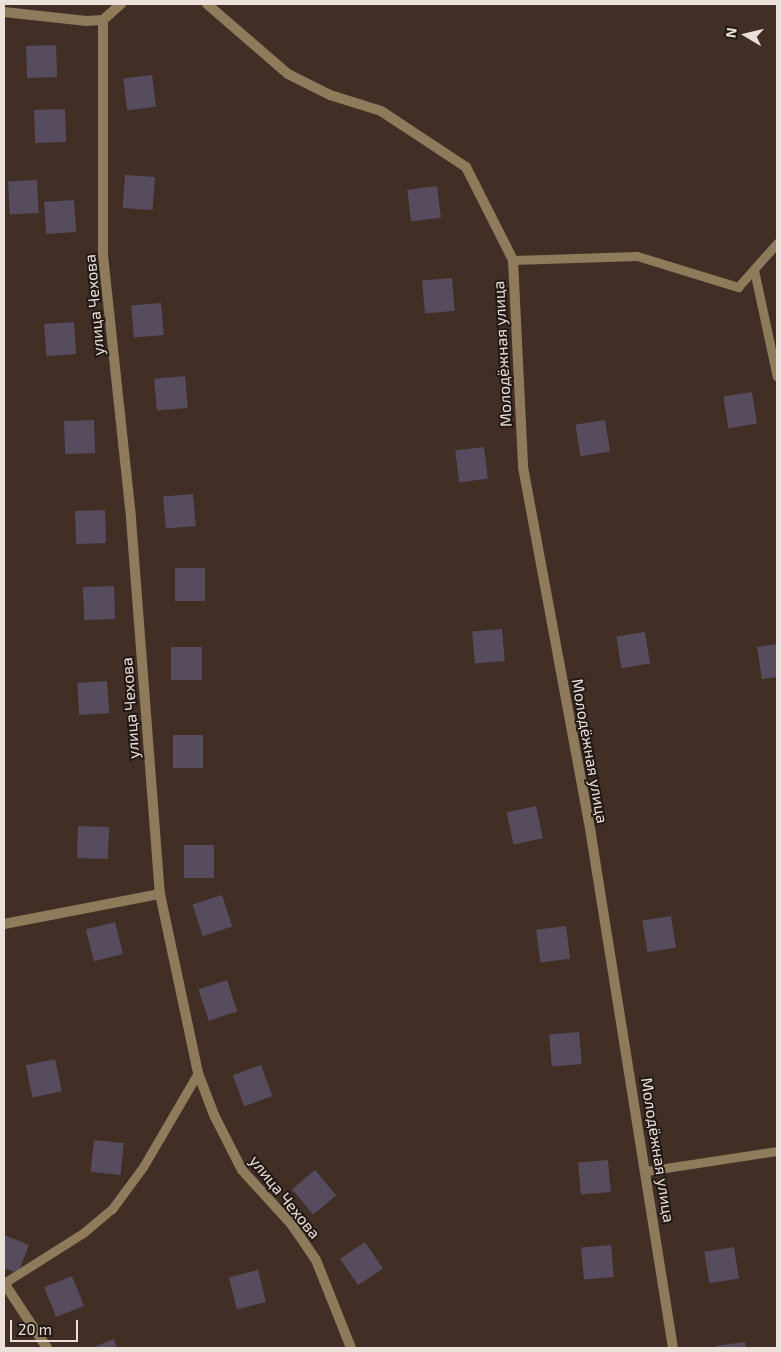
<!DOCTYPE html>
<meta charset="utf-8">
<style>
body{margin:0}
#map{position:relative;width:781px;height:1352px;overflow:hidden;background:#412f26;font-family:"Exo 2",sans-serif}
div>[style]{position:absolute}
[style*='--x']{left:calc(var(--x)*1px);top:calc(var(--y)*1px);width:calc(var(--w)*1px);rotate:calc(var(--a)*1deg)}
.building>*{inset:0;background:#564c5d;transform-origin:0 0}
.service>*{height:9px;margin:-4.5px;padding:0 4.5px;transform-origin:4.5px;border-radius:4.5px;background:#8e7b5b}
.minor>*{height:10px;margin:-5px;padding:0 5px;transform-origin:5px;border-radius:5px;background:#8e7b5b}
.tertiary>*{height:10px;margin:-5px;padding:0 5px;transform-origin:5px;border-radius:5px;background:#8e7b5b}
span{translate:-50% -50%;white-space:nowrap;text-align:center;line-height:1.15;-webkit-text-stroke:4px #221915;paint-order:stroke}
.street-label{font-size:16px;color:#ece0da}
.frame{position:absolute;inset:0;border:5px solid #ece0da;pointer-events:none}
.north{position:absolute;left:721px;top:10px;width:50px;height:50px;-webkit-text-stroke:4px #221915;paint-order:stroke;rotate:279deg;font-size:14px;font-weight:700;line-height:20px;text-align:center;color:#ece0da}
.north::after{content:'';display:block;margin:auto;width:18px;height:22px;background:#ece0da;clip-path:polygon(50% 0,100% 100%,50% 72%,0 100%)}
.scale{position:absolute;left:10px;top:1320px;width:68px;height:22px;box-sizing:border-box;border:2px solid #ece0da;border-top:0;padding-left:6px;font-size:15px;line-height:18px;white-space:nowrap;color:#ece0da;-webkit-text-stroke:4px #221915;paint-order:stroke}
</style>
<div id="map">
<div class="building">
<i style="left:56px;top:45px;width:32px;height:30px;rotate:88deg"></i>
<i style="left:152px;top:75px;width:32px;height:29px;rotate:83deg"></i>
<i style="left:65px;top:109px;width:33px;height:31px;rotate:88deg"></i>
<i style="left:125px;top:175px;width:30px;height:33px;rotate:4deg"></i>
<i style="left:37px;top:180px;width:33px;height:29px;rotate:87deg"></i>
<i style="left:437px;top:186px;width:32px;height:30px;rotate:83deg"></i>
<i style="left:74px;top:200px;width:32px;height:30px;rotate:86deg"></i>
<i style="left:452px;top:278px;width:33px;height:30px;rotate:85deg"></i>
<i style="left:161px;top:303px;width:32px;height:30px;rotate:85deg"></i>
<i style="left:74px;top:322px;width:32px;height:30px;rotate:86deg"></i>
<i style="left:185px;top:376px;width:32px;height:31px;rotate:85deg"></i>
<i style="left:752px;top:392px;width:32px;height:29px;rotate:81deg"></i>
<i style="left:94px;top:420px;width:33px;height:30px;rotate:88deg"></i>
<i style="left:605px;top:420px;width:32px;height:30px;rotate:81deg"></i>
<i style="left:484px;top:447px;width:32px;height:29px;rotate:83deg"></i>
<i style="left:193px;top:494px;width:32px;height:30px;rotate:85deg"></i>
<i style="left:105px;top:510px;width:33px;height:30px;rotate:88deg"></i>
<i style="left:175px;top:568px;width:30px;height:33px"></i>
<i style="left:114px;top:586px;width:33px;height:31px;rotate:88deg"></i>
<i style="left:502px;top:629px;width:32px;height:30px;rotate:85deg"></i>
<i style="left:645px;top:632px;width:32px;height:29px;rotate:81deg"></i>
<i style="clip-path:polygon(777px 644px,777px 677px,762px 679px,757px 647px)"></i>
<i style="left:171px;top:647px;width:31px;height:33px"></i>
<i style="left:107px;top:681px;width:32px;height:30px;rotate:86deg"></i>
<i style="left:173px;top:735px;width:30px;height:33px"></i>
<i style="left:536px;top:806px;width:33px;height:30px;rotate:78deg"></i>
<i style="left:78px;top:826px;width:31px;height:32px;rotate:2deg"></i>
<i style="left:184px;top:845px;width:30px;height:33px"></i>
<i style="left:222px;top:895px;width:33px;height:31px;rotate:72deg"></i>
<i style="left:671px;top:916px;width:32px;height:29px;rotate:81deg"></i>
<i style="left:115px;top:922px;width:33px;height:30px;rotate:76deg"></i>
<i style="left:566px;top:926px;width:33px;height:30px;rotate:83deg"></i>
<i style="left:227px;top:980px;width:33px;height:30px;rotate:72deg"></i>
<i style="left:579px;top:1032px;width:32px;height:30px;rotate:85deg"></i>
<i style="left:55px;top:1059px;width:33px;height:30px;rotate:78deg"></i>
<i style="left:261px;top:1065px;width:33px;height:30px;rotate:70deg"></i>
<i style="left:94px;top:1140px;width:30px;height:32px;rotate:6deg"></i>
<i style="left:608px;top:1160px;width:32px;height:30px;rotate:85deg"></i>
<i style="left:315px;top:1170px;width:33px;height:30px;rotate:50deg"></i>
<i style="clip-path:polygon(4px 1235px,29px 1245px,18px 1273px,4px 1268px)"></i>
<i style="left:365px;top:1242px;width:32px;height:30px;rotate:56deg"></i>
<i style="left:611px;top:1245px;width:32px;height:30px;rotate:85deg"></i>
<i style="left:734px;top:1247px;width:32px;height:30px;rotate:81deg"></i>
<i style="left:258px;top:1270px;width:33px;height:30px;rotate:76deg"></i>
<i style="left:72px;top:1276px;width:32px;height:30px;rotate:68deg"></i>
<i style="clip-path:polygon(114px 1339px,117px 1348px,92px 1348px)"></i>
<i style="clip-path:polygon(745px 1342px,746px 1348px,716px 1348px,715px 1346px)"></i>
</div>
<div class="service">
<i style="--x:513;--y:260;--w:124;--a:-1.8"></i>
<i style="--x:637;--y:256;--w:106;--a:17.1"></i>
<i style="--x:738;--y:287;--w:59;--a:-48.4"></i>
<i style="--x:754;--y:270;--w:109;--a:77.9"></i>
<i style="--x:646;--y:1171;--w:133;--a:-8.7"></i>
<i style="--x:4;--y:1283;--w:93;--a:-32.3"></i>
<i style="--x:83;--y:1233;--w:38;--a:-40"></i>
<i style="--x:112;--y:1209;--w:52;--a:-53.6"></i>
<i style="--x:143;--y:1167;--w:109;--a:-59.7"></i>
</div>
<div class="minor">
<i style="--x:207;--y:4;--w:107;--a:40.8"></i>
<i style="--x:288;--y:74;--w:47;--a:26.6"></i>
<i style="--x:330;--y:95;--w:53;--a:17.4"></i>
<i style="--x:381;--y:111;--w:102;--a:33.4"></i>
<i style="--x:4;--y:12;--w:83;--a:6.2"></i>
<i style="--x:87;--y:21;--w:16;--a:-4"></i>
<i style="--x:103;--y:20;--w:24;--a:-42"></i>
<i style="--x:103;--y:20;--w:235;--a:90"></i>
<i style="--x:103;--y:255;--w:265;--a:83.9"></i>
<i style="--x:131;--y:519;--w:376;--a:85.6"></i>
<i style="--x:160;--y:894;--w:183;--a:78"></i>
<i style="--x:198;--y:1073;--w:45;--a:69.1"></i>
<i style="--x:214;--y:1115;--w:62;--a:63"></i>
<i style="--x:242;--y:1170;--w:74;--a:47.7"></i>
<i style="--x:292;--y:1225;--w:42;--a:55.6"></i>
<i style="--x:316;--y:1260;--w:95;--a:68.3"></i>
<i style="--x:4;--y:924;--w:159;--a:-10.9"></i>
<i style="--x:4;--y:1283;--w:78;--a:56.5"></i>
</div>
<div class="tertiary">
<i style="--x:466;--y:167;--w:104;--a:63.2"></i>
<i style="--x:513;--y:260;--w:207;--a:87.2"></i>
<i style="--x:523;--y:467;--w:374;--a:79.5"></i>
<i style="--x:591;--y:835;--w:520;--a:80.92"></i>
</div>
<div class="street-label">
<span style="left:94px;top:305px;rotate:-95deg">улица Чехова</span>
<span style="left:502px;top:354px;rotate:-93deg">Молодёжная улица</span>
<span style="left:130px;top:708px;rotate:-94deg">улица Чехова</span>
<span style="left:590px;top:751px;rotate:80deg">Молодёжная улица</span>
<span style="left:658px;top:1150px;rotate:81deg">Молодёжная улица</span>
<span style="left:285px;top:1197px;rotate:51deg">улица Чехова</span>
</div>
<div class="frame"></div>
<div class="north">N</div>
<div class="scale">20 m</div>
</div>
